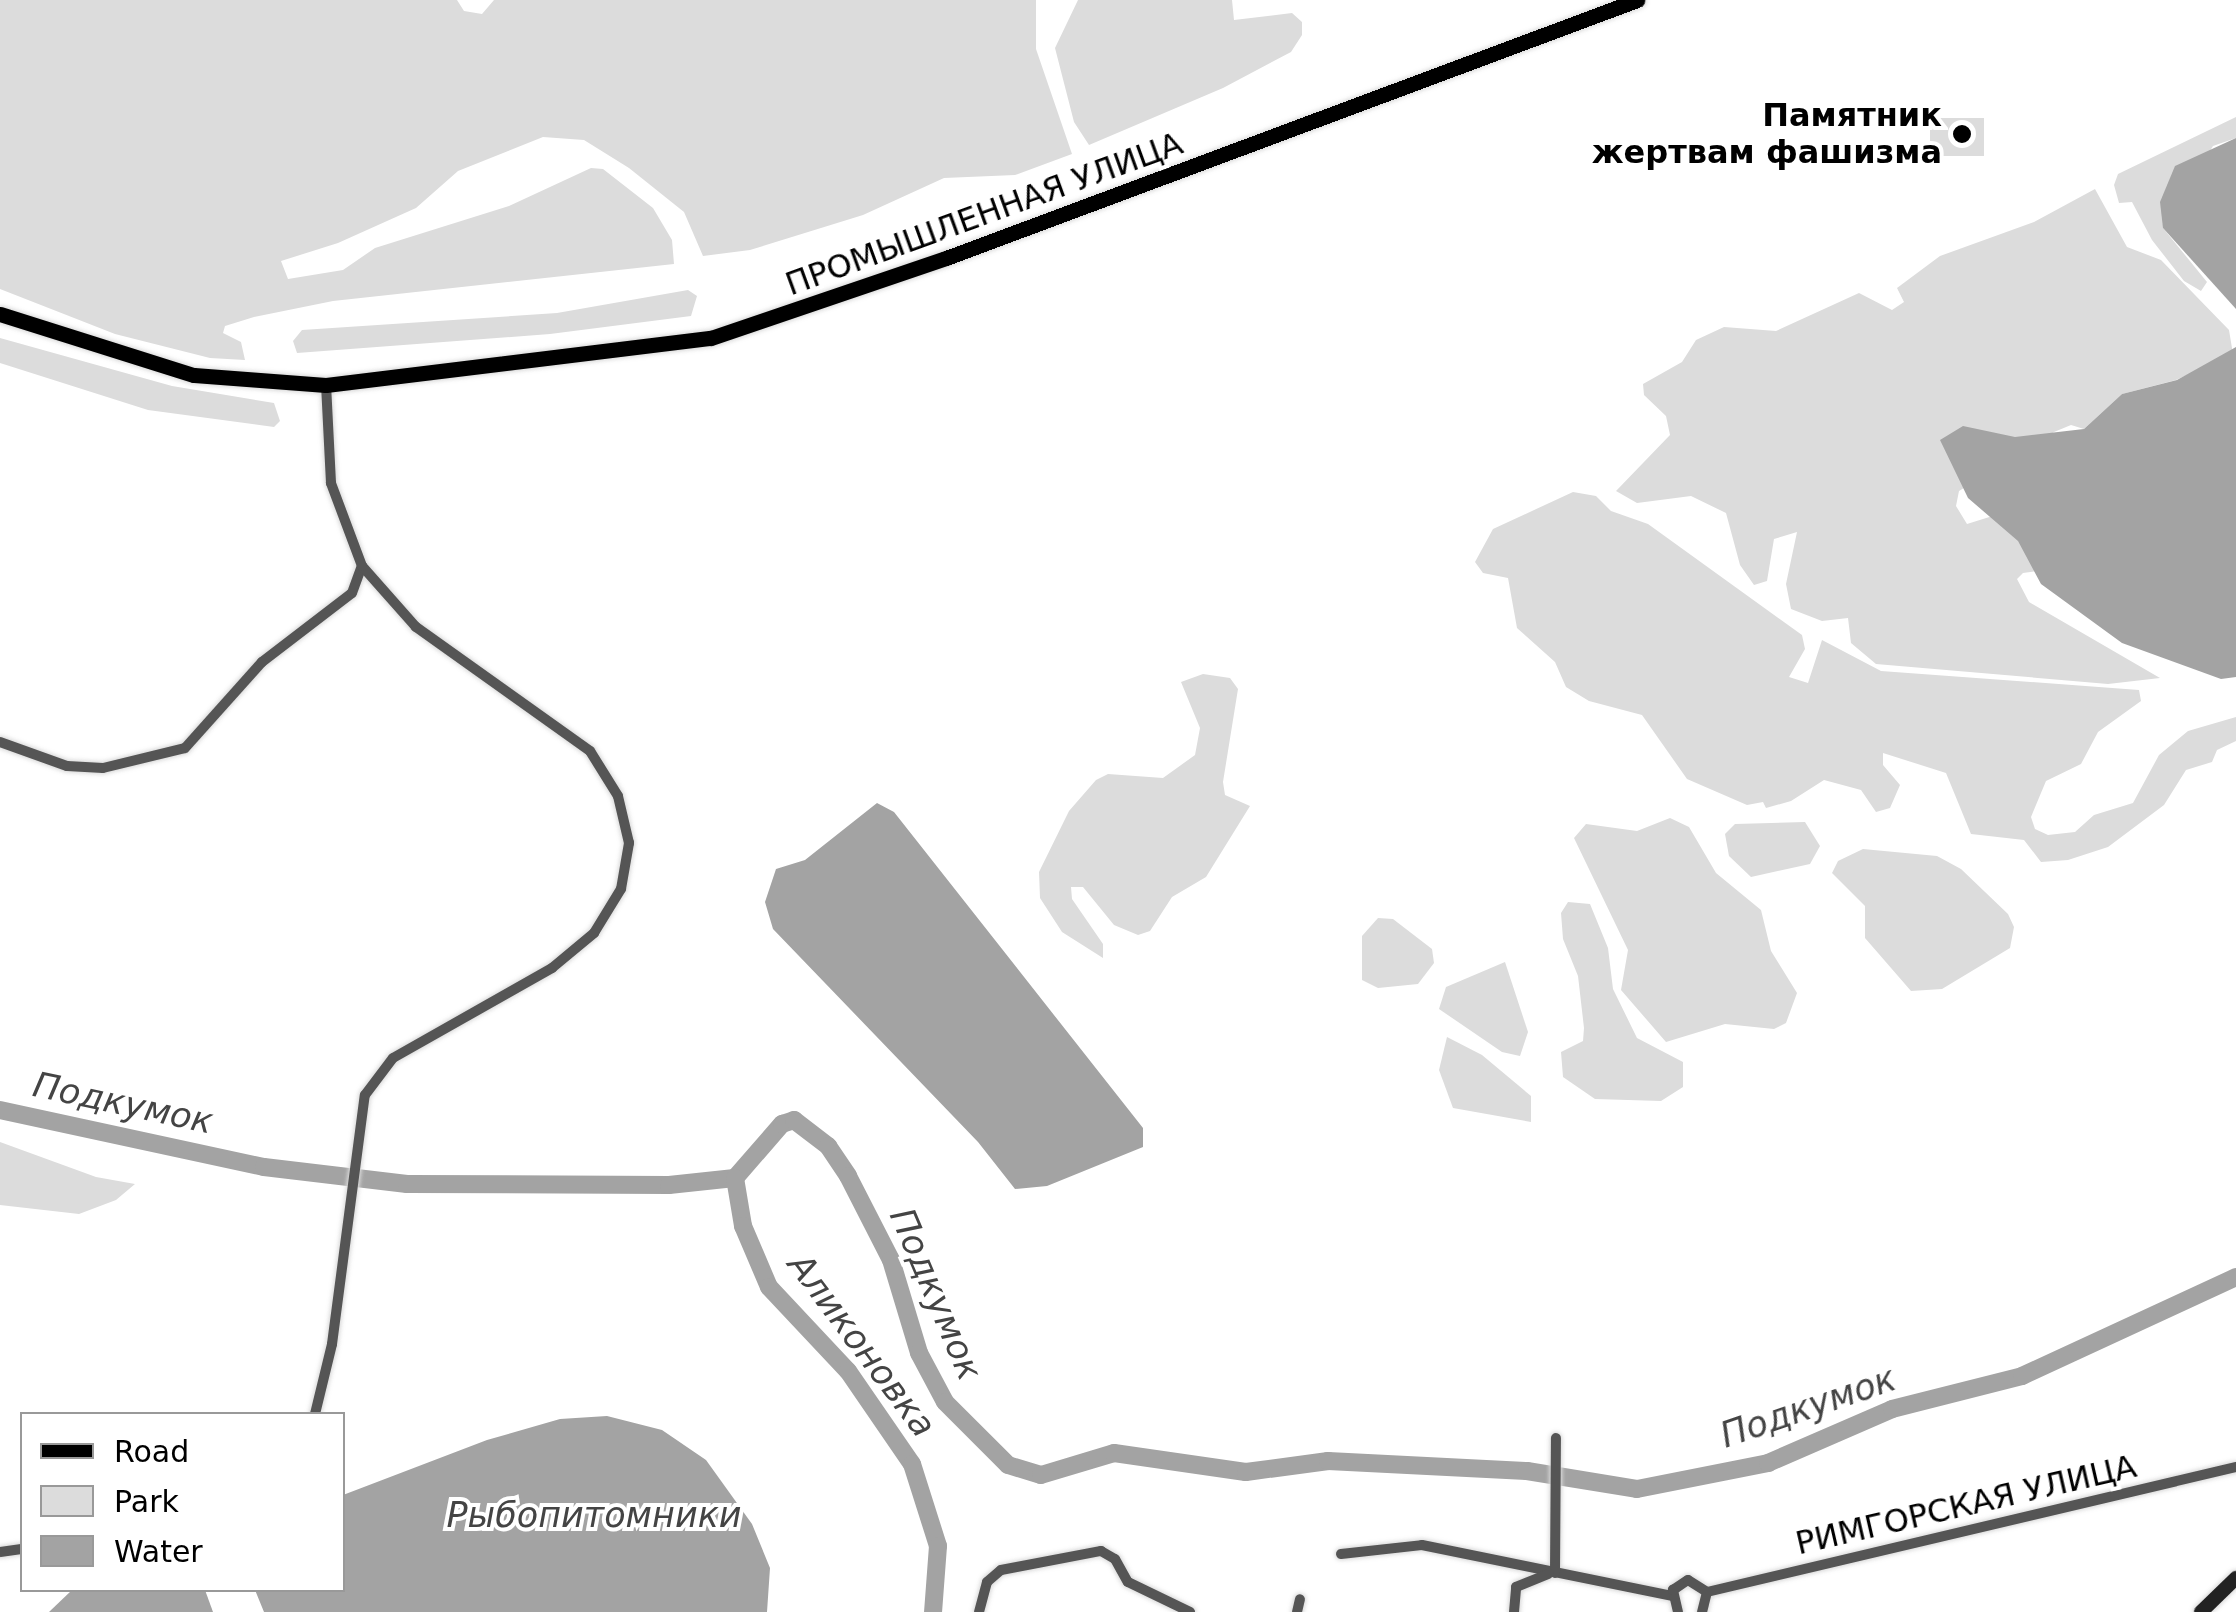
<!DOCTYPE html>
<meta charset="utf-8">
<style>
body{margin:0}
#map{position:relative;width:2236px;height:1612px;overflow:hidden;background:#fff;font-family:"DejaVu Sans",sans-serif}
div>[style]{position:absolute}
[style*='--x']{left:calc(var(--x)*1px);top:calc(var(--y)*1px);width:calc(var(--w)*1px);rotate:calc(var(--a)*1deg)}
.green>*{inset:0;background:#dcdcdc;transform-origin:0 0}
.water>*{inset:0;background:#a3a3a3}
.river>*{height:18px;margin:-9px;padding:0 9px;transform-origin:9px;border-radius:9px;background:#a3a3a3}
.roads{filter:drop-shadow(0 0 2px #dbdbdb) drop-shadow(0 0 2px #dbdbdb)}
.street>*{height:10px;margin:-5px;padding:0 5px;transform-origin:5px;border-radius:5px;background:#555}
.secondary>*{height:14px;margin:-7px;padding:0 7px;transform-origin:7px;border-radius:7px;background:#222}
.primary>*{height:15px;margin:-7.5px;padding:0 7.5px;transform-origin:7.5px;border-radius:7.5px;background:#000}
.dots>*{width:28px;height:28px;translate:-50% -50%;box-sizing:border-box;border:5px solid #fff;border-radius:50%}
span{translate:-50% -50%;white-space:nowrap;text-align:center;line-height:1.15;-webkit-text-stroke:8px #fff;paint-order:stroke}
.poi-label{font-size:32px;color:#000;font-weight:700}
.right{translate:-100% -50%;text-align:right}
.street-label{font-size:32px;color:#000}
.water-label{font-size:35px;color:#444;font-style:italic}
.legend{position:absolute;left:20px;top:1412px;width:325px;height:180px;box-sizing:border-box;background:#fff;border:2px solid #999;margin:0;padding:12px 18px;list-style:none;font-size:30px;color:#000}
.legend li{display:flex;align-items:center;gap:20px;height:50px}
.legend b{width:50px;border:2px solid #999}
</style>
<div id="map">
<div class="green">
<i style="clip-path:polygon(0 0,457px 0,464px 11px,482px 14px,494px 0,1036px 0,1036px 49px,1072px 154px,1015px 175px,944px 178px,863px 215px,750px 250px,703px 256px,684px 212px,629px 168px,584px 140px,543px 137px,458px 171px,416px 208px,338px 243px,281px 261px,288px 279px,343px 270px,375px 248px,509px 206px,591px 168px,603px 169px,653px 208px,672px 240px,674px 264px,333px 301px,254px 317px,225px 326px,223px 333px,241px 342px,245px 360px,210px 358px,115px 334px,0 289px)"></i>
<i style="clip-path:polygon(1078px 0,1232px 0,1234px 20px,1292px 13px,1302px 22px,1302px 35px,1291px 52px,1223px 88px,1089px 145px,1074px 122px,1055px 48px)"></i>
<i style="clip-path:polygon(2236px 117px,2236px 138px,2213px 146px,2163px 228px,2207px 282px,2201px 291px,2184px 281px,2152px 240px,2132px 202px,2119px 203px,2114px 185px,2118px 174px)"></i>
<i style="left:1930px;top:118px;width:54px;height:38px"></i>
<i style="clip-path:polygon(2095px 189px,2127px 247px,2161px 260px,2229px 330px,2233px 354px,2176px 380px,2122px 394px,2084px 429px,2071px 425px,2054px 432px,1959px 491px,1956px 506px,1967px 524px,2015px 509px,2064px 567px,2023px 573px,2017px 579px,2029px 602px,2160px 678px,2108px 684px,1876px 664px,1851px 643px,1848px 618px,1822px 621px,1791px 609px,1786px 584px,1797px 532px,1774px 539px,1767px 581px,1754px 585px,1740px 565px,1726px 513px,1691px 496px,1637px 503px,1616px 491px,1670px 435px,1666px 416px,1644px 395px,1643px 384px,1682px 362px,1696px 340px,1724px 327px,1776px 331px,1859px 293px,1892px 310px,1904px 302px,1897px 288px,1940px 256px,2034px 222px)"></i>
<i style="clip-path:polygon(688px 290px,697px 296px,691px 316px,550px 334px,297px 353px,293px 341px,302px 330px,557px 313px)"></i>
<i style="clip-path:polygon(0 338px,172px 386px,274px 403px,280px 421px,274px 427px,148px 410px,0 363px)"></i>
<i style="clip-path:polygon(1573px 492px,1596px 496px,1611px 511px,1648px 524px,1802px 635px,1805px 649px,1789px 677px,1808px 683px,1822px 640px,1881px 671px,2139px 690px,2141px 701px,2098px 732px,2081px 764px,2046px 781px,2031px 817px,2035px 829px,2048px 835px,2075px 832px,2094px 815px,2133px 803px,2159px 755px,2188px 731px,2236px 717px,2236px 741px,2217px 750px,2212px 762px,2186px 770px,2164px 805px,2108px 847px,2068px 860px,2041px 862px,2024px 840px,1971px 834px,1946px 773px,1883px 753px,1883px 765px,1900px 785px,1890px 808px,1876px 812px,1861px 790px,1824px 780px,1791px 801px,1766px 808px,1763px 802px,1747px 805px,1687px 779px,1642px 715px,1589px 701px,1566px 687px,1555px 662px,1517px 628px,1508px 578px,1483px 573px,1475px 562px,1493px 529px)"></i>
<i style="clip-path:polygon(1203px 674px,1230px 678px,1238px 689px,1223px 782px,1225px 795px,1250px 806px,1206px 877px,1172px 897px,1150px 931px,1138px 935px,1114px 925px,1083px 887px,1071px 887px,1072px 899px,1103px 944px,1103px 958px,1062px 932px,1040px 898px,1039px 872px,1069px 811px,1096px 780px,1108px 774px,1163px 778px,1195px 755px,1200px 728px,1181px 682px)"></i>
<i style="clip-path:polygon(1670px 818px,1689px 827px,1716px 873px,1761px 910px,1771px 951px,1797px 993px,1786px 1023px,1774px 1029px,1725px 1024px,1666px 1042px,1621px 990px,1628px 950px,1574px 838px,1586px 824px,1637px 831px)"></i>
<i style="clip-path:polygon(1805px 822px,1820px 846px,1810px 864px,1751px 877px,1729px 856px,1725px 834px,1735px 824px)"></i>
<i style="clip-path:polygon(1863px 849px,1937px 856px,1961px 869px,2008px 914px,2014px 927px,2010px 948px,1942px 989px,1911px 991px,1865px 938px,1865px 906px,1832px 873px,1838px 861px)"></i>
<i style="clip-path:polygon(1568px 902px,1590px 904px,1608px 948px,1613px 989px,1637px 1038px,1683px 1062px,1683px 1087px,1661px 1101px,1595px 1099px,1563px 1077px,1561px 1052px,1583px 1041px,1584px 1028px,1578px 976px,1563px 939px,1561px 913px)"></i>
<i style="clip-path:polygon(1378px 918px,1393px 919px,1432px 949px,1434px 963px,1418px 984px,1378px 988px,1362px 980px,1362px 936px)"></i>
<i style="clip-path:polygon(1505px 962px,1528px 1032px,1520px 1056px,1502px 1052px,1439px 1009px,1446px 987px)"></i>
<i style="clip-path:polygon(1447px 1037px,1482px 1055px,1531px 1096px,1531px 1122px,1453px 1108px,1439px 1070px)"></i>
<i style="clip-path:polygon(0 1142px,96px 1177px,135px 1184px,116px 1200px,79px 1214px,0 1205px)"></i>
</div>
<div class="water">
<i style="clip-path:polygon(2236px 138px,2236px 309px,2163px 228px,2160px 202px,2175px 166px)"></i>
<i style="clip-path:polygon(2236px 347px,2236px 677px,2221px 679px,2122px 643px,2041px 584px,2018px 541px,1968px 498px,1940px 440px,1963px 426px,2015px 437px,2084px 429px,2122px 394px,2177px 380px)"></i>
<i style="clip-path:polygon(877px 803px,894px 812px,1143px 1128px,1143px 1147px,1047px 1186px,1015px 1189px,978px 1142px,773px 929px,765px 902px,776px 869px,805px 860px)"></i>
<i style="clip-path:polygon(607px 1416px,662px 1430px,706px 1460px,752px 1524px,770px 1568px,767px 1612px,264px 1612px,255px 1590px,342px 1590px,343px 1495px,487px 1440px,560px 1419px)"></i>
<i style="clip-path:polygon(72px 1590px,205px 1590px,213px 1612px,49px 1612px)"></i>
</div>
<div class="river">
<i style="--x:0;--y:1110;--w:270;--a:12.2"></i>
<i style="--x:264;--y:1167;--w:144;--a:6.8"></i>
<i style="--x:407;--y:1184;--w:262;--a:0.2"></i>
<i style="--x:669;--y:1185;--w:66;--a:-6.1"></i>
<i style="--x:735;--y:1178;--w:72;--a:-49"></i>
<i style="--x:782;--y:1124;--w:13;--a:-18"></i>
<i style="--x:794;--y:1120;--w:43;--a:37.4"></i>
<i style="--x:828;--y:1146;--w:36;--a:56"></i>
<i style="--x:848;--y:1176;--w:94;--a:62.9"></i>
<i style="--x:891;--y:1260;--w:97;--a:73.2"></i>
<i style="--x:919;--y:1353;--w:55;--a:62"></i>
<i style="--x:945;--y:1402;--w:89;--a:45"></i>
<i style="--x:1008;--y:1465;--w:34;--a:17"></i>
<i style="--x:1041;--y:1475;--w:76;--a:-16.8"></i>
<i style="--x:1114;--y:1453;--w:133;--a:8.2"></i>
<i style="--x:1246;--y:1472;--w:83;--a:-7.6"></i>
<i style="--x:1328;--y:1461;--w:199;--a:2.9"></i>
<i style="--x:1527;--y:1471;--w:111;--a:9.3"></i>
<i style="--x:1637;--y:1489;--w:134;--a:-11.2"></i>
<i style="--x:1768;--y:1463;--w:135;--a:-23.5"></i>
<i style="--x:1892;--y:1409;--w:134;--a:-14.2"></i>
<i style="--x:2022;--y:1376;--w:236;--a:-24.8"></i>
<i style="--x:735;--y:1178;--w:49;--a:80.5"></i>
<i style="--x:743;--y:1226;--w:66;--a:66.9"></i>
<i style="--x:769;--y:1287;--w:115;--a:46.8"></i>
<i style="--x:848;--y:1371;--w:113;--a:55.5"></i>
<i style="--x:912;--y:1464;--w:86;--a:72.4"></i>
<i style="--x:938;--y:1546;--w:66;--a:94.3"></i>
</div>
<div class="roads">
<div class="street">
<i style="--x:0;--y:742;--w:71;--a:19.7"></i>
<i style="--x:67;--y:766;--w:36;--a:3"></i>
<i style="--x:103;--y:768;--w:84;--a:-13.7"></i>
<i style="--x:185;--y:748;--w:115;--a:-48.2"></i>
<i style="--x:262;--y:662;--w:113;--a:-37.5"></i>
<i style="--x:352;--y:593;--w:29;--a:-70"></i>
<i style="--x:315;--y:1414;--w:72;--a:-76.3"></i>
<i style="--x:332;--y:1344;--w:251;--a:-82.5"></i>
<i style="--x:365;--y:1095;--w:46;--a:-52.9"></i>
<i style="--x:393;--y:1058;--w:183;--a:-29.5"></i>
<i style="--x:552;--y:968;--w:55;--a:-39.8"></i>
<i style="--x:594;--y:933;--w:52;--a:-58.5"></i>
<i style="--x:621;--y:889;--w:47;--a:-80.1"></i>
<i style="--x:629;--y:843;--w:48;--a:-103.2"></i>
<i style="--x:618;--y:796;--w:53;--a:-121.9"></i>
<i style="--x:590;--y:751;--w:214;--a:-144.5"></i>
<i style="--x:416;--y:627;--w:81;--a:-131.5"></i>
<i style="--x:362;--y:566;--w:89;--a:-110.5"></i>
<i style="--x:331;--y:483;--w:98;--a:-92.9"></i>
<i style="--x:0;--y:1552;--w:22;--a:-8"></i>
<i style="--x:1341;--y:1554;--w:81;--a:-6.3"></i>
<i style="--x:1422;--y:1545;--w:255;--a:11.5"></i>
<i style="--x:1555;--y:1573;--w:135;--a:-89.6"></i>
<i style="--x:1707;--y:1592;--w:544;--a:-13.29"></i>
<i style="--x:979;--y:1612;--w:31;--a:-75"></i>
<i style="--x:987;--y:1582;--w:18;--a:-41"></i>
<i style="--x:1001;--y:1570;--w:102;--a:-10.8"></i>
<i style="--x:1101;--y:1551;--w:16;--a:30"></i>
<i style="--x:1115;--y:1559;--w:26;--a:61"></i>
<i style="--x:1128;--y:1582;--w:69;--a:25.8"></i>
<i style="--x:1297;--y:1612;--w:13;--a:-77"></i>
<i style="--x:1514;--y:1612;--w:25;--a:-85"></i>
<i style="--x:1516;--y:1587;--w:35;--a:-22"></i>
<i style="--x:1678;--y:1612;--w:23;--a:-103"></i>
<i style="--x:1673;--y:1590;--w:18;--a:-34"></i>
<i style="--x:1688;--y:1580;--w:22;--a:32"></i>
<i style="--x:1707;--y:1592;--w:21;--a:104"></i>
</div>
<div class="secondary">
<i style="--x:2201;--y:1612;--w:49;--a:-44.2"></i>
</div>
<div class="primary">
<i style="--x:0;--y:314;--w:203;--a:17.5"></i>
<i style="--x:194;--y:375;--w:132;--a:4.3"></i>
<i style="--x:326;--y:385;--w:388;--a:-7"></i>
<i style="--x:711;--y:338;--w:248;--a:-18.8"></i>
<i style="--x:946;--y:258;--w:738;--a:-20.47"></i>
</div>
</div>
<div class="dots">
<i style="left:1962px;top:134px;background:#000"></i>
</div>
<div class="poi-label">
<span class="right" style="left:1942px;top:134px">Памятник<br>жертвам фашизма</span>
</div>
<div class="street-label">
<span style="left:984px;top:214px;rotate:-20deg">ПРОМЫШЛЕННАЯ УЛИЦА</span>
<span style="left:1966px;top:1505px;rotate:-13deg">РИМГОРСКАЯ УЛИЦА</span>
</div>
<div class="water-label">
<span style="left:123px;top:1103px;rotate:12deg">Подкумок</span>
<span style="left:936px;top:1294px;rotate:67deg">Подкумок</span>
<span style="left:862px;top:1345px;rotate:53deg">Аликоновка</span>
<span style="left:1808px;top:1407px;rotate:-19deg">Подкумок</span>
<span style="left:594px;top:1515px">Рыбопитомники</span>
</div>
<ul class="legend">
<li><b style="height:12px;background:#000"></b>Road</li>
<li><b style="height:28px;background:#dcdcdc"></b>Park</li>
<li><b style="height:28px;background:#a3a3a3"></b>Water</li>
</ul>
</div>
